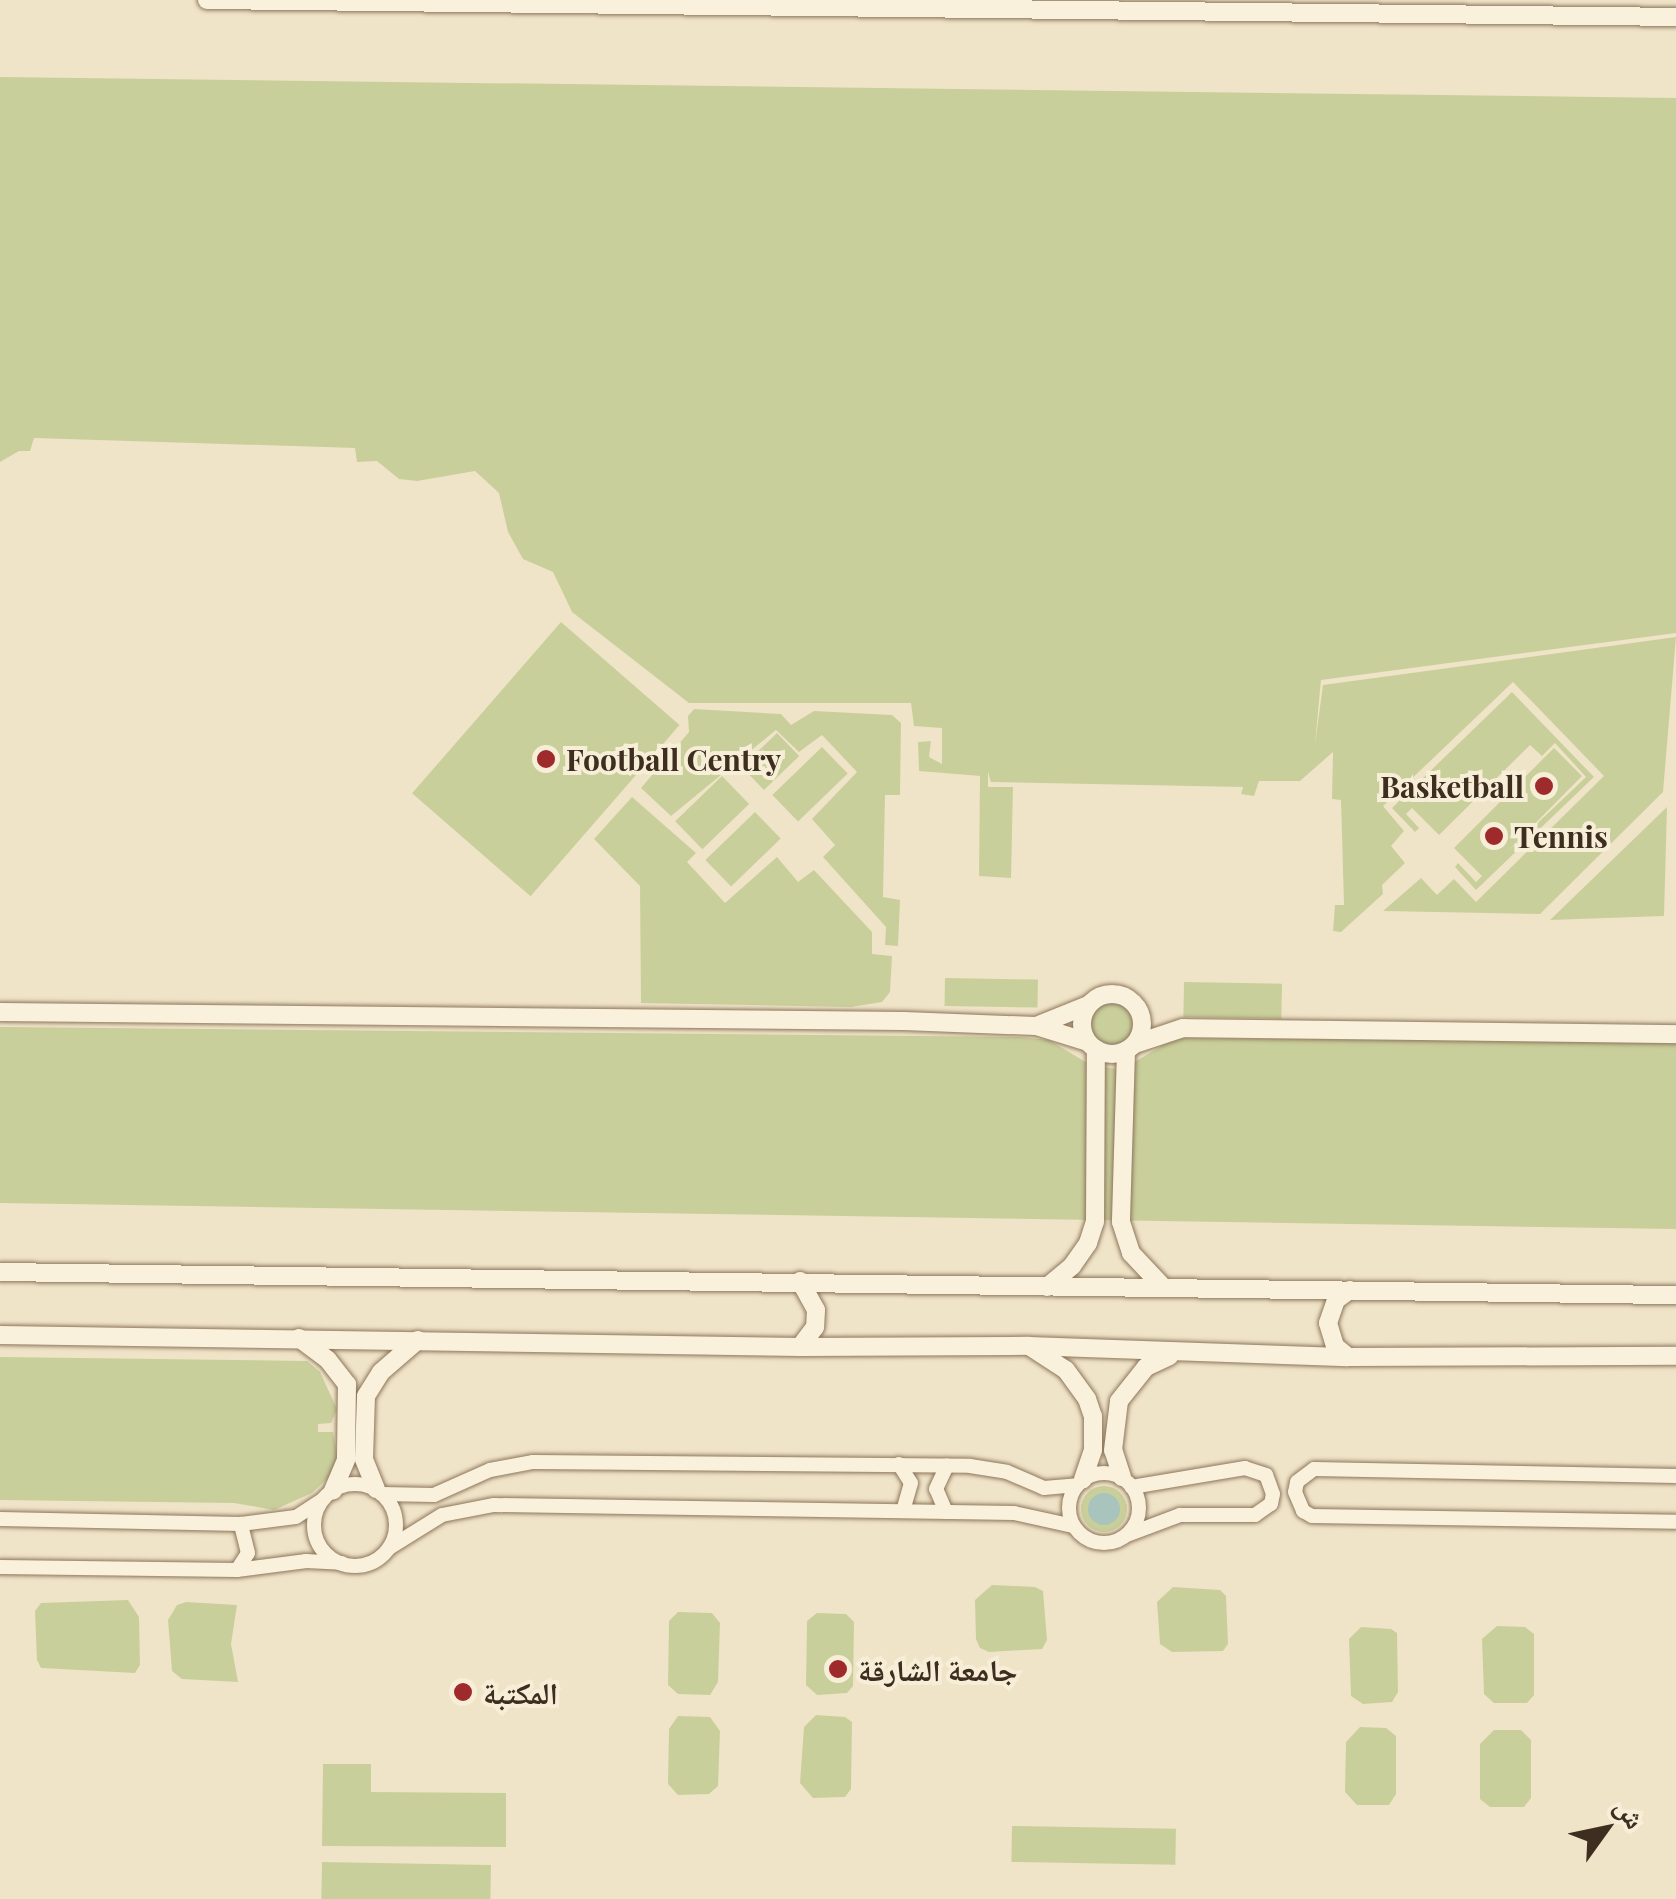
<!DOCTYPE html>
<meta charset="utf-8">
<style>
body{margin:0}
#map{position:relative;width:1676px;height:1899px;overflow:hidden;background:#f0e4c8;font-family:"Playfair Display","Noto Naskh Arabic",serif}
div>[style]{position:absolute}
[style*='--x']{left:calc(var(--x)*1px);top:calc(var(--y)*1px);width:calc(var(--w)*1px);rotate:calc(var(--a)*1deg)}
.green>*{inset:0;background:#c9cf9b;transform-origin:0 0}
.round{border-radius:50%}
.water>*{inset:0;background:#a9c4bc}
.roads{filter:drop-shadow(0 0 2px #8d765c) drop-shadow(0 0 2px #8d765c)}
.minor>*{height:14px;margin:-7px;padding:0 7px;transform-origin:7px;border-radius:7px;background:#faf1dc}
.minor>.ring{margin:-7px;padding:0;box-sizing:content-box;background:none;border:14px solid #faf1dc;border-radius:50%}
.tertiary>*{height:18px;margin:-9px;padding:0 9px;transform-origin:9px;border-radius:9px;background:#faf1dc}
.tertiary>.ring{margin:-9px;padding:0;box-sizing:content-box;background:none;border:18px solid #faf1dc;border-radius:50%}
.dots>*{width:28px;height:28px;translate:-50% -50%;box-sizing:border-box;border:5px solid #f7eed8;border-radius:50%}
span{translate:-50% -50%;white-space:nowrap;text-align:center;line-height:1.15;-webkit-text-stroke:8px #f7eed8;paint-order:stroke}
.poi-label{font-size:30px;color:#3d2e20;font-weight:700}
.left{translate:0 -50%;text-align:left}
.right{translate:-100% -50%;text-align:right}
.north{position:absolute;left:1556px;top:1779px;width:100px;height:100px;-webkit-text-stroke:8px #f7eed8;paint-order:stroke;rotate:57deg;font-size:28px;font-weight:700;line-height:40px;text-align:center;color:#3d2e20}
.north::after{content:'';display:block;margin:auto;width:35px;height:45px;background:#3d2e20;clip-path:polygon(50% 0,100% 100%,50% 72%,0 100%)}
</style>
<div id="map">
<div class="green">
<i style="clip-path:polygon(0 77px,1676px 98px,1676px 633px,1321px 680px,1315px 744px,1323px 685px,1676px 637px,1663px 792px,1540px 914px,1383px 911px,1421px 878px,1437px 895px,1454px 879px,1476px 902px,1604px 776px,1513px 682px,1383px 806px,1404px 831px,1391px 846px,1405px 863px,1382px 885px,1383px 894px,1341px 932px,1333px 931px,1335px 905px,1344px 905px,1341px 800px,1332px 799px,1333px 752px,1300px 781px,1259px 781px,1254px 796px,1241px 794px,1243px 787px,991px 782px,988px 772px,988px 787px,1013px 787px,1011px 878px,979px 876px,980px 776px,919px 771px,918px 742px,931px 741px,929px 757px,942px 764px,942px 728px,914px 726px,911px 703px,689px 703px,572px 612px,553px 572px,523px 559px,508px 532px,499px 493px,475px 471px,417px 481px,399px 479px,377px 461px,357px 462px,355px 448px,34px 438px,30px 451px,19px 451px,0 462px)"></i>
<i style="left:561px;top:622px;width:157px;height:227px;rotate:41deg"></i>
<i style="clip-path:polygon(1512px 692px,1594px 777px,1476px 890px,1455px 867px,1458px 863px,1476px 882px,1482px 876px,1454px 848px,1554px 748px,1582px 776px,1506px 853px,1586px 777px,1555px 743px,1542px 756px,1530px 745px,1439px 835px,1412px 808px,1406px 814px,1419px 828px,1415px 832px,1392px 808px)"></i>
<i style="clip-path:polygon(694px 709px,781px 714px,791px 725px,814px 711px,892px 715px,901px 723px,900px 795px,885px 795px,883px 897px,900px 900px,898px 946px,885px 945px,886px 927px,823px 857px,835px 845px,812px 819px,857px 772px,822px 735px,799px 752px,776px 730px,671px 816px,641px 788px,689px 732px,688px 716px)"></i>
<i style="left:777px;top:733px;width:32px;height:49px;rotate:46deg"></i>
<i style="left:822px;top:747px;width:37px;height:69px;rotate:46deg"></i>
<i style="left:722px;top:776px;width:39px;height:65px;rotate:46deg"></i>
<i style="clip-path:polygon(632px 797px,696px 853px,687px 862px,725px 903px,777px 857px,798px 882px,814px 870px,872px 932px,872px 954px,892px 956px,890px 992px,882px 1002px,851px 1007px,641px 1003px,640px 886px,594px 839px)"></i>
<i style="clip-path:polygon(1667px 807px,1664px 916px,1550px 920px)"></i>
<i style="left:755px;top:812px;width:37px;height:69px;rotate:46deg"></i>
<i style="left:945px;top:978px;width:93px;height:28px;rotate:1deg"></i>
<i style="left:1184px;top:982px;width:98px;height:35px;rotate:1deg"></i>
<i class="round" style="left:1089px;top:1003px;width:48px;height:48px"></i>
<i style="clip-path:polygon(0 1027px,1020px 1037px,1049px 1040px,1089px 1064px,1121px 1070px,1175px 1038px,1676px 1042px,1676px 1229px,0 1203px)"></i>
<i style="clip-path:polygon(0 1357px,307px 1361px,320px 1372px,337px 1409px,331px 1423px,318px 1424px,318px 1432px,333px 1432px,338px 1458px,331px 1475px,312px 1493px,274px 1510px,234px 1503px,0 1500px)"></i>
<i class="round" style="left:1081px;top:1486px;width:46px;height:46px"></i>
<i style="clip-path:polygon(992px 1585px,1035px 1587px,1043px 1591px,1047px 1640px,1042px 1649px,989px 1652px,980px 1648px,976px 1639px,975px 1600px)"></i>
<i style="clip-path:polygon(1173px 1587px,1220px 1590px,1226px 1596px,1228px 1644px,1223px 1651px,1172px 1652px,1160px 1644px,1157px 1602px)"></i>
<i style="clip-path:polygon(128px 1600px,139px 1617px,140px 1665px,135px 1673px,41px 1668px,37px 1660px,35px 1611px,41px 1603px)"></i>
<i style="clip-path:polygon(186px 1602px,237px 1605px,231px 1644px,238px 1682px,182px 1679px,172px 1671px,168px 1620px,177px 1605px)"></i>
<i style="clip-path:polygon(678px 1612px,712px 1613px,720px 1623px,718px 1682px,710px 1695px,678px 1694px,668px 1685px,669px 1621px)"></i>
<i style="clip-path:polygon(817px 1613px,846px 1614px,854px 1622px,853px 1686px,847px 1693px,817px 1695px,806px 1685px,807px 1621px)"></i>
<i style="clip-path:polygon(1497px 1626px,1525px 1627px,1534px 1634px,1534px 1695px,1527px 1703px,1494px 1703px,1484px 1694px,1482px 1639px)"></i>
<i style="clip-path:polygon(1361px 1627px,1391px 1629px,1397px 1633px,1398px 1692px,1392px 1702px,1363px 1704px,1351px 1696px,1349px 1639px)"></i>
<i style="clip-path:polygon(816px 1715px,845px 1717px,852px 1722px,851px 1789px,845px 1797px,813px 1798px,800px 1783px,804px 1727px)"></i>
<i style="clip-path:polygon(678px 1716px,710px 1717px,720px 1731px,718px 1786px,709px 1794px,678px 1795px,668px 1784px,669px 1729px)"></i>
<i style="clip-path:polygon(1360px 1727px,1386px 1728px,1396px 1736px,1396px 1794px,1389px 1805px,1357px 1805px,1345px 1792px,1346px 1742px)"></i>
<i style="clip-path:polygon(1494px 1730px,1521px 1730px,1531px 1740px,1531px 1798px,1524px 1807px,1490px 1807px,1480px 1799px,1480px 1744px)"></i>
<i style="clip-path:polygon(323px 1764px,371px 1764px,371px 1792px,506px 1793px,506px 1847px,322px 1846px)"></i>
<i style="left:1012px;top:1826px;width:164px;height:36px;rotate:1deg"></i>
<i style="left:322px;top:1862px;width:169px;height:37px;rotate:1deg"></i>
</div>
<div class="water">
<i class="round" style="left:1088px;top:1493px;width:32px;height:32px"></i>
</div>
<div class="roads">
<div class="minor">
<i style="--x:899;--y:1464;--w:22;--a:58"></i>
<i style="--x:911;--y:1483;--w:29;--a:106"></i>
<i class="ring" style="left:1069px;top:1473px;width:56px;height:56px"></i>
<i style="--x:1676;--y:1476;--w:362;--a:-178.9"></i>
<i style="--x:1314;--y:1469;--w:21;--a:143"></i>
<i style="--x:1297;--y:1482;--w:10;--a:101"></i>
<i style="--x:1295;--y:1492;--w:21;--a:67"></i>
<i style="--x:1303;--y:1511;--w:10;--a:29"></i>
<i style="--x:1312;--y:1516;--w:364;--a:0.9"></i>
<i class="ring" style="left:314px;top:1484px;width:68px;height:68px"></i>
<i style="--x:381;--y:1494;--w:53;--a:1.1"></i>
<i style="--x:434;--y:1495;--w:61;--a:-24.1"></i>
<i style="--x:490;--y:1470;--w:44;--a:-10.5"></i>
<i style="--x:533;--y:1462;--w:437;--a:0.5"></i>
<i style="--x:970;--y:1466;--w:37;--a:9"></i>
<i style="--x:1007;--y:1472;--w:40;--a:23.4"></i>
<i style="--x:1044;--y:1488;--w:33;--a:-5"></i>
<i style="--x:946;--y:1512;--w:25;--a:-113"></i>
<i style="--x:936;--y:1489;--w:26;--a:-65"></i>
<i style="--x:0;--y:1519;--w:241;--a:1.2"></i>
<i style="--x:241;--y:1524;--w:55;--a:-7.3"></i>
<i style="--x:296;--y:1517;--w:31;--a:-33"></i>
<i style="--x:1127;--y:1535;--w:57;--a:-20.7"></i>
<i style="--x:1180;--y:1515;--w:75;--a:0"></i>
<i style="--x:1255;--y:1515;--w:19;--a:-35"></i>
<i style="--x:1271;--y:1504;--w:10;--a:-79"></i>
<i style="--x:1273;--y:1494;--w:20;--a:-110"></i>
<i style="--x:1266;--y:1475;--w:22;--a:-162"></i>
<i style="--x:1245;--y:1468;--w:115;--a:170.5"></i>
<i style="--x:389;--y:1548;--w:62;--a:-31.9"></i>
<i style="--x:442;--y:1515;--w:53;--a:-10.9"></i>
<i style="--x:494;--y:1505;--w:520;--a:0.88"></i>
<i style="--x:1014;--y:1513;--w:60;--a:12.4"></i>
<i style="--x:0;--y:1567;--w:237;--a:0.7"></i>
<i style="--x:237;--y:1570;--w:70;--a:-7.4"></i>
<i style="--x:306;--y:1561;--w:36;--a:3"></i>
<i style="--x:237;--y:1570;--w:20;--a:-57"></i>
<i style="--x:248;--y:1553;--w:30;--a:-104"></i>
</div>
<div class="tertiary">
<i style="--x:207;--y:0;--w:1469;--a:0.66"></i>
<i class="ring" style="left:1082px;top:994px;width:42px;height:42px"></i>
<i style="--x:0;--y:1012;--w:904;--a:0.57"></i>
<i style="--x:904;--y:1021;--w:132;--a:2.2"></i>
<i style="--x:1036;--y:1026;--w:54;--a:17.1"></i>
<i style="--x:1036;--y:1026;--w:56;--a:-22"></i>
<i style="--x:1135;--y:1044;--w:51;--a:-18.4"></i>
<i style="--x:1183;--y:1028;--w:493;--a:0.7"></i>
<i style="--x:1126;--y:1051;--w:171;--a:91.7"></i>
<i style="--x:1121;--y:1222;--w:33;--a:72"></i>
<i style="--x:1131;--y:1253;--w:47;--a:46.7"></i>
<i style="--x:0;--y:1272;--w:1676;--a:0.79"></i>
<i style="--x:800;--y:1281;--w:33;--a:61"></i>
<i style="--x:816;--y:1310;--w:17;--a:93"></i>
<i style="--x:815;--y:1327;--w:25;--a:127"></i>
<i style="--x:1047;--y:1287;--w:33;--a:-40"></i>
<i style="--x:1072;--y:1266;--w:28;--a:-55"></i>
<i style="--x:1088;--y:1243;--w:22;--a:-72"></i>
<i style="--x:1095;--y:1222;--w:173;--a:-89.7"></i>
<i style="--x:0;--y:1335;--w:800;--a:0.86"></i>
<i style="--x:800;--y:1347;--w:229;--a:-0.3"></i>
<i style="--x:1029;--y:1346;--w:319;--a:2"></i>
<i style="--x:1348;--y:1357;--w:328;--a:-0.2"></i>
<i style="--x:299;--y:1338;--w:36;--a:37"></i>
<i style="--x:328;--y:1360;--w:31;--a:52"></i>
<i style="--x:347;--y:1384;--w:76;--a:90.8"></i>
<i style="--x:346;--y:1460;--w:33;--a:113"></i>
<i style="--x:1029;--y:1346;--w:44;--a:33"></i>
<i style="--x:1066;--y:1370;--w:36;--a:54"></i>
<i style="--x:1087;--y:1399;--w:18;--a:71"></i>
<i style="--x:1093;--y:1416;--w:34;--a:90"></i>
<i style="--x:1093;--y:1450;--w:31;--a:109"></i>
<i style="--x:1348;--y:1357;--w:17;--a:-140"></i>
<i style="--x:1335;--y:1346;--w:24;--a:-107"></i>
<i style="--x:1328;--y:1323;--w:24;--a:-71"></i>
<i style="--x:1336;--y:1300;--w:17;--a:-36"></i>
<i style="--x:1122;--y:1477;--w:28;--a:-108"></i>
<i style="--x:1113;--y:1450;--w:49;--a:-83"></i>
<i style="--x:1119;--y:1401;--w:43;--a:-51.5"></i>
<i style="--x:1146;--y:1367;--w:26;--a:-25"></i>
<i style="--x:376;--y:1489;--w:32;--a:-112"></i>
<i style="--x:364;--y:1459;--w:63;--a:-88.2"></i>
<i style="--x:366;--y:1396;--w:28;--a:-58"></i>
<i style="--x:381;--y:1372;--w:49;--a:-40.9"></i>
</div>
</div>
<div class="dots">
<i style="left:546px;top:759px;background:#9e2a2b"></i>
<i style="left:1544px;top:786px;background:#9e2a2b"></i>
<i style="left:1494px;top:836px;background:#9e2a2b"></i>
<i style="left:838px;top:1669px;background:#9e2a2b"></i>
<i style="left:463px;top:1692px;background:#9e2a2b"></i>
</div>
<div class="poi-label">
<span class="left" style="left:566px;top:759px">Football Centry</span>
<span class="right" style="left:1524px;top:786px">Basketball</span>
<span class="left" style="left:1514px;top:836px">Tennis</span>
<span class="left" style="left:858px;top:1669px">جامعة الشارقة</span>
<span class="left" style="left:483px;top:1692px">المكتبة</span>
</div>
<div class="north">ش</div>
</div>
